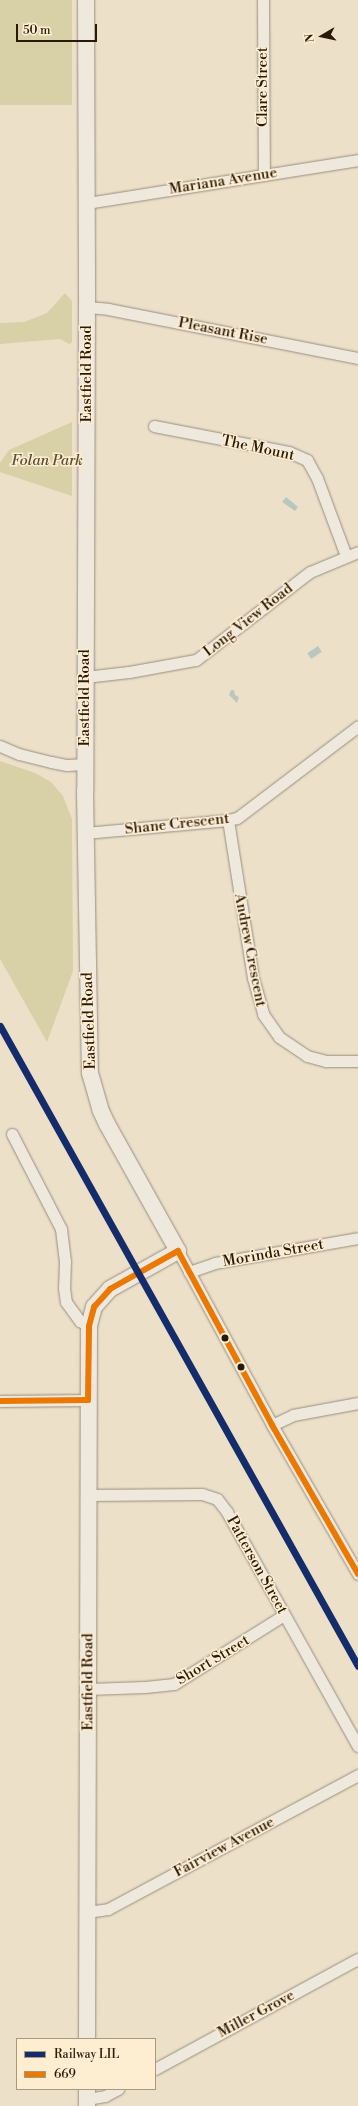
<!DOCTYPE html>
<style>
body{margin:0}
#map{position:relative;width:358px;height:2106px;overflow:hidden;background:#ede0c9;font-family:"Libre Bodoni",serif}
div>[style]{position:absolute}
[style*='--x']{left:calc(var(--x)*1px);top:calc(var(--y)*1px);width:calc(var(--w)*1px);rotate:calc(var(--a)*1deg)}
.green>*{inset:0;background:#d8d0a6;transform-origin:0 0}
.water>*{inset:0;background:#bac7bf;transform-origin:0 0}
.roads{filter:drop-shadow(0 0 1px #978e7f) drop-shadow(0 0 1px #978e7f)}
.street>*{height:11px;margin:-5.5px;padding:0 5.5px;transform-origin:5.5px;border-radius:5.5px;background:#efe8dd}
.secondary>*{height:16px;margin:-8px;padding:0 8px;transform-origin:8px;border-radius:8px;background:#efe8dd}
.bus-1>*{height:6px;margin:-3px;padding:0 3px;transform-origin:3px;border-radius:3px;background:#ea7801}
.rail-1>*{height:7px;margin:-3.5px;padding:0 3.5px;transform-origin:3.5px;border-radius:3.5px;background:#152c6b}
.dots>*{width:11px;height:11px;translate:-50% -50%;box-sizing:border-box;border:2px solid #fdeed2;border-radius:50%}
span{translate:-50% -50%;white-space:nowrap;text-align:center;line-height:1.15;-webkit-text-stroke:3px #fdeed2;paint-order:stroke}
.street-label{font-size:15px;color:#2a1907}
.park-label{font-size:15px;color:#594c2e;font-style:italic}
.legend{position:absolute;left:16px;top:2038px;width:140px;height:52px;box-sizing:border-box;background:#fdeed2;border:1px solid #a99981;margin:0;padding:5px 7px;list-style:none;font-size:12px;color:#2a1907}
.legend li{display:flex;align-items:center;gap:8px;height:20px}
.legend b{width:20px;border:1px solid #a99981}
.north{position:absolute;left:302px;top:16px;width:40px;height:40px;-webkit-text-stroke:3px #fdeed2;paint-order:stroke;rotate:261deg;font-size:11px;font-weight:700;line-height:16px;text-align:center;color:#2a1907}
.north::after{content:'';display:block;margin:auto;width:14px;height:18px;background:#2a1907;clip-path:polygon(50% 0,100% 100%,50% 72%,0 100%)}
.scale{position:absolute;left:16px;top:24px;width:81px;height:18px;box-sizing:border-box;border:2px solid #2a1907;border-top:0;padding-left:5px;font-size:12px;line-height:14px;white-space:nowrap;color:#2a1907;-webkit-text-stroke:3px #fdeed2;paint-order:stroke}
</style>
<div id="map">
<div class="green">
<i style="left:0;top:0;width:72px;height:105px"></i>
<i style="clip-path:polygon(65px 293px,72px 301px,72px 342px,69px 344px,60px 339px,0 344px,0 323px,24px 322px,47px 313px)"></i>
<i style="clip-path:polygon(72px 422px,72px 496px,0 472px,0 463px,9px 450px)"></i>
<i style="clip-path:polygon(0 761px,35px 773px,51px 782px,63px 796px,72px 819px,73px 971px,47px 1042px,0 959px)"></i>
</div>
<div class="water">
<i style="clip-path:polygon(286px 497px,298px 507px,295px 511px,282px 502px)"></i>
<i style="left:318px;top:646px;width:7px;height:13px;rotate:56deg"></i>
<i style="clip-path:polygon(231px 690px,234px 690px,235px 695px,239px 697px,237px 703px,229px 695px)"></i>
</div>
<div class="roads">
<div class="street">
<i style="--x:263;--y:0;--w:175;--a:89.7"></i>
<i style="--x:87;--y:203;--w:274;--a:-9"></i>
<i style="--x:87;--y:307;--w:21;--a:5"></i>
<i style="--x:108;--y:309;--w:255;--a:11.1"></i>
<i style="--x:154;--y:426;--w:137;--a:10.9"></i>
<i style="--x:289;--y:452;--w:20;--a:24"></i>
<i style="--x:307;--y:460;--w:21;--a:61"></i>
<i style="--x:317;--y:478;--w:83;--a:69.6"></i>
<i style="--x:85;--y:677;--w:44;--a:-6.5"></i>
<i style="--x:129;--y:672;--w:68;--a:-10.2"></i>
<i style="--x:196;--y:660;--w:144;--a:-37.7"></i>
<i style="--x:310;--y:572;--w:52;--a:-22.6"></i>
<i style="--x:0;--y:746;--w:21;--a:23"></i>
<i style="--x:19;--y:754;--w:33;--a:14"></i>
<i style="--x:51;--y:762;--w:16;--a:11"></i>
<i style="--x:67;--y:765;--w:18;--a:-3"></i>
<i style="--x:228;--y:820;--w:160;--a:81"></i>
<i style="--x:253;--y:978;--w:37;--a:74"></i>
<i style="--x:263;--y:1014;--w:28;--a:55"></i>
<i style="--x:279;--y:1037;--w:34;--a:34"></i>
<i style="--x:307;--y:1056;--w:20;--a:15"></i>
<i style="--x:326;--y:1061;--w:32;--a:0"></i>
<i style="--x:85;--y:833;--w:144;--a:-5.2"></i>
<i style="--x:228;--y:820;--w:9;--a:-13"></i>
<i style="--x:237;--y:818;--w:152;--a:-37.2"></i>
<i style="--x:12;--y:1134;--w:107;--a:62.7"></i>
<i style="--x:61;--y:1229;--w:32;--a:83"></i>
<i style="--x:65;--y:1261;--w:27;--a:92"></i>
<i style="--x:64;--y:1288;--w:14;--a:82"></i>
<i style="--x:66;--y:1302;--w:24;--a:54"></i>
<i style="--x:80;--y:1321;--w:10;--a:29"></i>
<i style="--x:178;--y:1251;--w:198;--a:61.6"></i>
<i style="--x:272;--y:1425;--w:172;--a:60"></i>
<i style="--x:189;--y:1272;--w:28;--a:-19"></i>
<i style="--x:215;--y:1263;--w:145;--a:-9.9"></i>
<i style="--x:0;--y:1401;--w:88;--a:-0.7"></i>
<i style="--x:272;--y:1425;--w:23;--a:-25"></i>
<i style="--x:293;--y:1415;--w:66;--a:-10.5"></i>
<i style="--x:88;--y:1495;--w:114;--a:-0.5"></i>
<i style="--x:202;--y:1494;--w:16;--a:18"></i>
<i style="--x:217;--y:1499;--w:16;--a:52"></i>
<i style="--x:227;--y:1512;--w:268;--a:60.8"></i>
<i style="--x:88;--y:1689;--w:57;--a:-2"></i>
<i style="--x:145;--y:1687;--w:29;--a:-6"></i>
<i style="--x:174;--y:1684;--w:130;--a:-32.1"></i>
<i style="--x:87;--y:1912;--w:21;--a:-8"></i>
<i style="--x:108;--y:1909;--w:284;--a:-28.2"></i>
<i style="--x:155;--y:2069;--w:231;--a:-28.5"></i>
<i style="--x:87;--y:2099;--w:18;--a:-9"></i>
<i style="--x:105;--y:2096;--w:15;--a:-28"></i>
</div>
<div class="secondary">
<i style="--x:86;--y:0;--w:307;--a:89.8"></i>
<i style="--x:87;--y:307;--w:484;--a:90.2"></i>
<i style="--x:85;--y:791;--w:282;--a:89"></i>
<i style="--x:90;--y:1073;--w:37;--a:74"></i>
<i style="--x:100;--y:1109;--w:17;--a:65"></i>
<i style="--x:107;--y:1124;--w:145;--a:60.8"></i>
<i style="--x:178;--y:1251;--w:78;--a:150.8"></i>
<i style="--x:110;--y:1289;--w:24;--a:132"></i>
<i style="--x:94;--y:1307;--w:20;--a:105"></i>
<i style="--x:89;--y:1326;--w:713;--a:90.16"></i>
<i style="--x:87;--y:2106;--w:17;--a:-90"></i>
</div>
</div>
<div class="bus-1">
<i style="--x:178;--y:1251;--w:198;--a:61.6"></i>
<i style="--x:272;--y:1425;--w:172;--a:60"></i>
<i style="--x:88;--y:1400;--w:74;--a:-89.2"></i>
<i style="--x:89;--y:1326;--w:20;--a:-75"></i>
<i style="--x:94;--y:1307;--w:24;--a:-48"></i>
<i style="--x:110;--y:1289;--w:78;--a:-29.2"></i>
<i style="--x:0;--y:1401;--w:88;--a:-0.7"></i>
</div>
<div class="rail-1">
<i style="--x:0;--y:1026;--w:733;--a:60.78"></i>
</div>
<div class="dots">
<i style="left:225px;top:1338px;background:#2a1907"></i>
<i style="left:241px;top:1367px;background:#2a1907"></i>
</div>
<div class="street-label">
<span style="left:263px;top:87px;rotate:-90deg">Clare Street</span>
<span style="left:223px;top:181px;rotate:-9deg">Mariana Avenue</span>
<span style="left:223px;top:331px;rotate:11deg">Pleasant Rise</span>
<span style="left:87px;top:374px;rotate:-90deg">Eastfield Road</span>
<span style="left:258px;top:448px;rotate:12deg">The Mount</span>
<span style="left:248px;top:620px;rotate:-38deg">Long View Road</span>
<span style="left:85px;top:698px;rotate:-90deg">Eastfield Road</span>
<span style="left:177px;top:824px;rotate:-6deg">Shane Crescent</span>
<span style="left:250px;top:950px;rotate:79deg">Andrew Crescent</span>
<span style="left:89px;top:1021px;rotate:-92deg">Eastfield Road</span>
<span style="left:273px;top:1253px;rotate:-10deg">Morinda Street</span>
<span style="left:257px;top:1565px;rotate:61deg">Patterson Street</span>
<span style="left:213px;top:1660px;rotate:-31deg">Short Street</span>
<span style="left:88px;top:1682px;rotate:-90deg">Eastfield Road</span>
<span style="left:224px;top:1847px;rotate:-28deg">Fairview Avenue</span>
<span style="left:256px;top:2014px;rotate:-28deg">Miller Grove</span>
</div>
<div class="park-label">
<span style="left:47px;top:461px">Folan Park</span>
</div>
<ul class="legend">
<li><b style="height:5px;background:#152c6b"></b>Railway LIL</li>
<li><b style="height:5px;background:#ea7801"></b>669</li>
</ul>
<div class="north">N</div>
<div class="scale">50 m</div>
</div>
